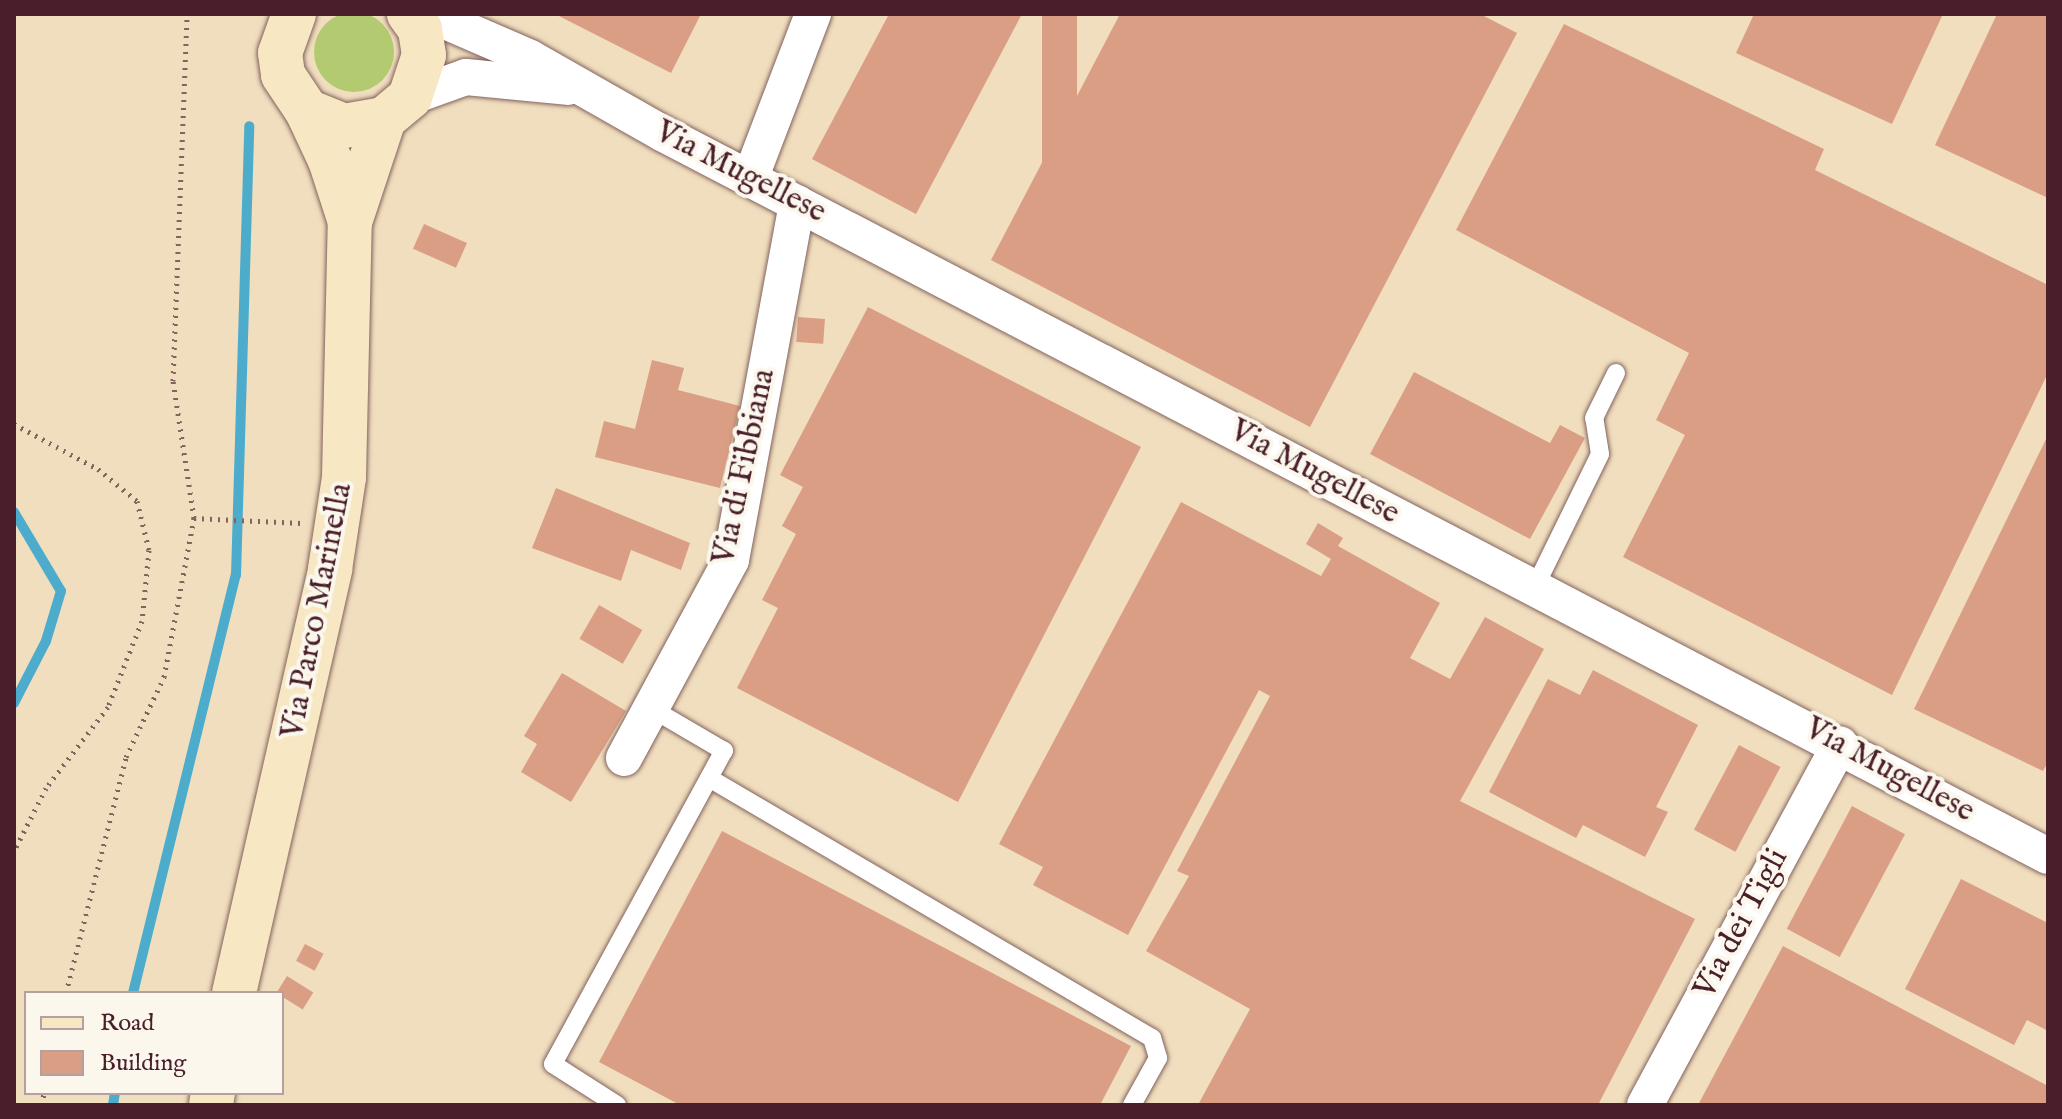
<!DOCTYPE html>
<style>
body{margin:0}
#map{position:relative;width:2062px;height:1119px;overflow:hidden;background:#f0debe;font-family:"IM FELL English",serif}
div>[style]{position:absolute}
[style*='--x']{left:calc(var(--x)*1px);top:calc(var(--y)*1px);width:calc(var(--w)*1px);rotate:calc(var(--a)*1deg)}
.green>*{inset:0;background:#b3cb70}
.round{border-radius:50%}
.stream>*{height:10px;margin:-5px;padding:0 5px;transform-origin:5px;border-radius:5px;background:#4daccc}
.building>*{inset:0;background:#da9e85;transform-origin:0 0}
.path>*{height:5px;margin-top:-2.5px;transform-origin:0;background:repeating-linear-gradient(90deg,#84625e 0 2px,transparent 0 8px)}
.roads{filter:drop-shadow(0 0 2px #84625e) drop-shadow(0 0 2px #84625e)}
.service>*{height:18px;margin:-9px;padding:0 9px;transform-origin:9px;border-radius:9px;background:#fff}
.minor>*{height:36px;margin:-18px;padding:0 18px;transform-origin:18px;border-radius:18px;background:#fff}
.secondary>*{height:44px;margin:-22px;padding:0 22px;transform-origin:22px;border-radius:22px;background:#f7e8c3}
span{translate:-50% -50%;white-space:nowrap;text-align:center;line-height:1.15;-webkit-text-stroke:8px #fbf7ec;paint-order:stroke}
.street-label{font-size:32px;color:#4a1f2b}
.frame{position:absolute;inset:0;border:16px solid #4a1f2b;pointer-events:none}
.legend{position:absolute;left:24px;top:991px;width:260px;height:104px;box-sizing:border-box;background:#fbf7ec;border:2px solid #b4a19f;margin:0;padding:10px 14px;list-style:none;font-size:24px;color:#4a1f2b}
.legend li{display:flex;align-items:center;gap:16px;height:40px}
.legend b{width:40px;border:2px solid #b4a19f}
</style>
<div id="map">
<div class="green">
<i class="round" style="left:314px;top:12px;width:80px;height:80px"></i>
</div>
<div class="stream">
<i style="--x:14;--y:512;--w:92;--a:59.3"></i>
<i style="--x:61;--y:591;--w:52;--a:106.7"></i>
<i style="--x:46;--y:641;--w:70;--a:117.3"></i>
<i style="--x:133;--y:993;--w:431;--a:-76.2"></i>
<i style="--x:236;--y:575;--w:449;--a:-88.3"></i>
<i style="--x:113;--y:1105;--w:12;--a:-81"></i>
</div>
<div class="building">
<i style="clip-path:polygon(555px 14px,701px 14px,671px 73px)"></i>
<i style="clip-path:polygon(889px 14px,1022px 14px,916px 214px,812px 159px)"></i>
<i style="left:1042px;top:14px;width:35px;height:150px"></i>
<i style="clip-path:polygon(1120px 14px,1480px 14px,1517px 33px,1310px 427px,991px 260px)"></i>
<i style="clip-path:polygon(1754px 14px,1943px 14px,1892px 124px,1736px 53px)"></i>
<i style="clip-path:polygon(1997px 14px,2048px 14px,2048px 198px,1935px 145px)"></i>
<i style="clip-path:polygon(1564px 24px,1824px 149px,1815px 170px,2048px 285px,2048px 373px,1892px 695px,1623px 557px,1685px 435px,1656px 420px,1689px 353px,1456px 230px)"></i>
<i style="left:424px;top:224px;width:47px;height:27px;rotate:24deg"></i>
<i style="clip-path:polygon(868px 307px,1141px 447px,958px 802px,737px 688px,778px 608px,762px 600px,796px 534px,782px 526px,803px 487px,780px 475px)"></i>
<i style="left:798px;top:317px;width:27px;height:25px;rotate:4deg"></i>
<i style="clip-path:polygon(652px 360px,684px 368px,678px 390px,740px 406px,720px 488px,595px 457px,604px 421px,635px 429px)"></i>
<i style="clip-path:polygon(1414px 372px,1550px 443px,1560px 425px,1585px 438px,1530px 539px,1370px 454px)"></i>
<i style="clip-path:polygon(2048px 435px,2048px 762px,2043px 771px,1914px 709px)"></i>
<i style="clip-path:polygon(556px 488px,690px 543px,681px 570px,631px 550px,621px 581px,532px 548px)"></i>
<i style="clip-path:polygon(1181px 502px,1321px 576px,1331px 559px,1306px 544px,1318px 523px,1343px 538px,1338px 546px,1440px 603px,1410px 658px,1450px 679px,1485px 617px,1544px 649px,1460px 801px,1695px 919px,1598px 1105px,1198px 1105px,1250px 1009px,1146px 951px,1189px 876px,1177px 871px,1270px 696px,1259px 690px,1128px 935px,1033px 885px,1043px 867px,999px 844px)"></i>
<i style="left:599px;top:605px;width:50px;height:39px;rotate:30deg"></i>
<i style="clip-path:polygon(1593px 670px,1698px 725px,1656px 807px,1668px 812px,1645px 857px,1583px 825px,1576px 838px,1489px 792px,1548px 679px,1580px 695px)"></i>
<i style="clip-path:polygon(562px 673px,626px 711px,571px 802px,521px 772px,537px 744px,524px 736px)"></i>
<i style="left:1739px;top:745px;width:47px;height:96px;rotate:28deg"></i>
<i style="left:1852px;top:806px;width:60px;height:139px;rotate:28deg"></i>
<i style="clip-path:polygon(722px 831px,1131px 1046px,1100px 1105px,680px 1105px,599px 1062px)"></i>
<i style="clip-path:polygon(1961px 879px,2048px 923px,2048px 1031px,2027px 1020px,2014px 1045px,1905px 989px)"></i>
<i style="left:305px;top:944px;width:21px;height:19px;rotate:28deg"></i>
<i style="clip-path:polygon(1783px 946px,2048px 1086px,2048px 1105px,1698px 1105px)"></i>
<i style="left:287px;top:976px;width:31px;height:20px;rotate:32deg"></i>
</div>
<div class="path">
<i style="--x:14;--y:424;--w:95;--a:28.2"></i>
<i style="--x:98;--y:469;--w:50;--a:39.4"></i>
<i style="--x:137;--y:501;--w:50;--a:76.2"></i>
<i style="--x:149;--y:550;--w:71;--a:95.6"></i>
<i style="--x:142;--y:621;--w:92;--a:111.6"></i>
<i style="--x:108;--y:707;--w:102;--a:127.4"></i>
<i style="--x:46;--y:788;--w:71;--a:116.9"></i>
<i style="--x:194;--y:518;--w:107;--a:2.7"></i>
<i style="--x:66;--y:993;--w:244;--a:-75.7"></i>
<i style="--x:126;--y:757;--w:89;--a:-64.6"></i>
<i style="--x:164;--y:677;--w:162;--a:-79.3"></i>
<i style="--x:194;--y:518;--w:139;--a:-98.7"></i>
<i style="--x:173;--y:381;--w:367;--a:-87.8"></i>
<i style="--x:42;--y:1105;--w:12;--a:-81"></i>
</div>
<div class="roads">
<div class="service">
<i style="--x:1534;--y:589;--w:150;--a:-63.9"></i>
<i style="--x:1600;--y:454;--w:36;--a:-99"></i>
<i style="--x:1594;--y:418;--w:50;--a:-63.9"></i>
<i style="--x:709;--y:778;--w:514;--a:30.41"></i>
<i style="--x:1152;--y:1038;--w:21;--a:73"></i>
<i style="--x:1158;--y:1058;--w:54;--a:119"></i>
<i style="--x:617;--y:1105;--w:76;--a:-147.4"></i>
<i style="--x:553;--y:1064;--w:357;--a:-61.4"></i>
<i style="--x:724;--y:751;--w:87;--a:-149.6"></i>
</div>
<div class="minor">
<i style="--x:429;--y:14;--w:110;--a:23.5"></i>
<i style="--x:530;--y:58;--w:152;--a:29.6"></i>
<i style="--x:662;--y:133;--w:1563;--a:27.55"></i>
<i style="--x:410;--y:97;--w:59;--a:-19.7"></i>
<i style="--x:466;--y:77;--w:102;--a:5.6"></i>
<i style="--x:750;--y:179;--w:177;--a:-69.1"></i>
<i style="--x:624;--y:758;--w:225;--a:-61.6"></i>
<i style="--x:731;--y:560;--w:363;--a:-79.5"></i>
<i style="--x:1645;--y:1105;--w:410;--a:-61.6"></i>
</div>
<div class="secondary">
<i style="--x:294;--y:14;--w:41;--a:109.7"></i>
<i style="--x:280;--y:53;--w:22;--a:82"></i>
<i style="--x:283;--y:75;--w:43;--a:56.3"></i>
<i style="--x:307;--y:111;--w:40;--a:22"></i>
<i style="--x:344;--y:126;--w:41;--a:-9.9"></i>
<i style="--x:384;--y:119;--w:34;--a:-40"></i>
<i style="--x:410;--y:97;--w:44;--a:-71.6"></i>
<i style="--x:424;--y:55;--w:26;--a:-99"></i>
<i style="--x:420;--y:29;--w:19;--a:-126"></i>
<i style="--x:307;--y:111;--w:54;--a:64.9"></i>
<i style="--x:330;--y:160;--w:65;--a:72.1"></i>
<i style="--x:234;--y:993;--w:435;--a:-77.2"></i>
<i style="--x:330;--y:569;--w:93;--a:-81.3"></i>
<i style="--x:344;--y:477;--w:255;--a:-88.7"></i>
<i style="--x:350;--y:222;--w:108;--a:-71.7"></i>
<i style="--x:211;--y:1105;--w:12;--a:-81"></i>
</div>
</div>
<div class="street-label">
<span style="left:740px;top:173px;rotate:27deg">Via Mugellese</span>
<span style="left:745px;top:467px;rotate:-78deg">Via di Fibbiana</span>
<span style="left:1314px;top:473px;rotate:28deg">Via Mugellese</span>
<span style="left:318px;top:611px;rotate:-79deg">Via Parco Marinella</span>
<span style="left:1889px;top:771px;rotate:28deg">Via Mugellese</span>
<span style="left:1742px;top:924px;rotate:-62deg">Via dei Tigli</span>
</div>
<div class="frame"></div>
<ul class="legend">
<li><b style="height:10px;background:#f7e8c3"></b>Road</li>
<li><b style="height:22px;background:#da9e85"></b>Building</li>
</ul>
</div>
